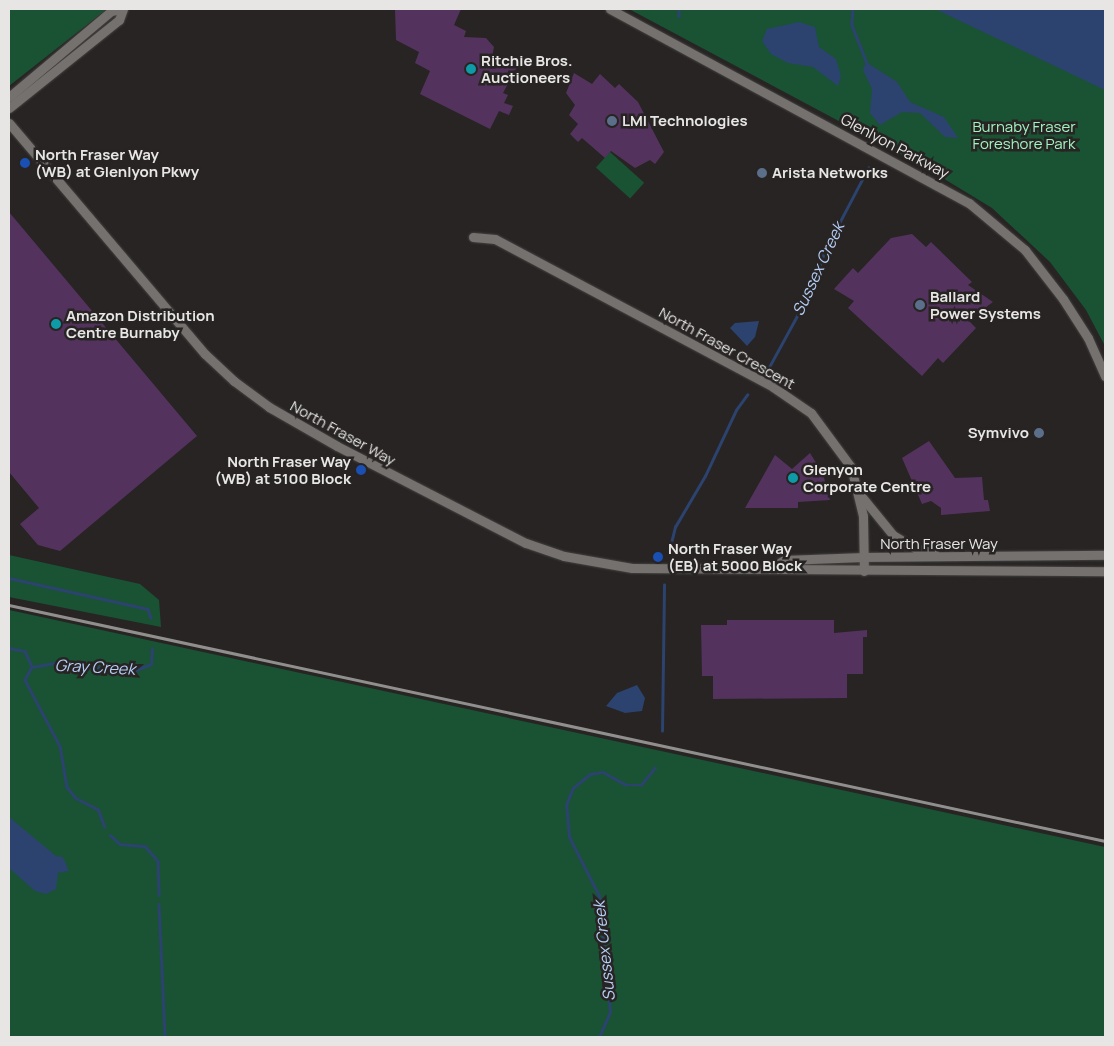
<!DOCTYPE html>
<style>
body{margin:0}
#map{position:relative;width:1114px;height:1046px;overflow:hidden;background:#272423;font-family:Manrope,sans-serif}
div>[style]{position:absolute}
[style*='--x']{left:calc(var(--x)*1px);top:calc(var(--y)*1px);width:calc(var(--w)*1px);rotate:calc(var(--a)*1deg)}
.green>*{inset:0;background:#195334;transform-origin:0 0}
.water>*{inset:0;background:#2b436e}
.stream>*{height:2.5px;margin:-1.25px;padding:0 1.25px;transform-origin:1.25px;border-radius:1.25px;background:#2b436e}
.building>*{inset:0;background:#53335d}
.roads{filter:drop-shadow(0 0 1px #444240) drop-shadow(0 0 1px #444240)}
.minor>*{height:9px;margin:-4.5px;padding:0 4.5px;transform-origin:4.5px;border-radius:4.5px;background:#74716f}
.rail>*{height:2.5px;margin:-1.25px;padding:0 1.25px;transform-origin:1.25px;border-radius:1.25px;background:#918f8e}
.dots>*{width:14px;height:14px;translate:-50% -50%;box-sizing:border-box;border:2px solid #272423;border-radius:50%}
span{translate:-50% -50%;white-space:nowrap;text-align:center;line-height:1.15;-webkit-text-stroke:5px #272423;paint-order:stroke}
.poi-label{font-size:15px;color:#e7e6e5;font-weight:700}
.left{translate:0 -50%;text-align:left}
.right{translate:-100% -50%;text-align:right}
.park-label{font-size:15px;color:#a0f4c0}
.street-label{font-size:15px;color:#e7e6e5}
.water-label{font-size:16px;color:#b5cef8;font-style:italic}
.frame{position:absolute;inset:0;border:10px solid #e7e6e5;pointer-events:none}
</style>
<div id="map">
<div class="green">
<i style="clip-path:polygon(9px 9px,107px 9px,9px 86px)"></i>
<i style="clip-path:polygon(629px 9px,980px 9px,1105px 66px,1105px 346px,1086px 310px,1050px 262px,992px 208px,923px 166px)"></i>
<i style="left:610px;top:152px;width:46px;height:21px;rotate:42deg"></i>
<i style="clip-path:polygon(9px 555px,140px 584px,159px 600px,161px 627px,9px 597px)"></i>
<i style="clip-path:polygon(9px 610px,1105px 847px,1105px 1037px,9px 1037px)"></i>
</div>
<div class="water">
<i style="clip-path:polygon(902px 9px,1105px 9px,1105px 90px,935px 9px)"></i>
<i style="clip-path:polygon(799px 22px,815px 27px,819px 47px,836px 59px,841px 76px,838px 86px,813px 67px,788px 63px,771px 54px,762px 41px,767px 29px)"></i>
<i style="clip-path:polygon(866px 62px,897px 82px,910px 102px,944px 117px,958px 138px,945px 137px,920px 113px,902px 112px,880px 125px,870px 113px,872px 89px,863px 70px)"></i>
<i style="clip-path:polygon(759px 321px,755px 337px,747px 346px,730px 328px,735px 323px)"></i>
<i style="clip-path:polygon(637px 685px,645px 698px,642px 711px,625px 713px,606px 706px,617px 693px)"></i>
<i style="clip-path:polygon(9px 817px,56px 856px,63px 857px,69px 871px,58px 873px,56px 889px,46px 894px,35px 891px,9px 868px)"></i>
</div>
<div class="stream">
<i style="--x:679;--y:9;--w:7;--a:90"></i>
<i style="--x:853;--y:9;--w:16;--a:94"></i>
<i style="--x:852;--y:25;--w:41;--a:68.5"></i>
<i style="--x:768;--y:369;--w:90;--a:-61.4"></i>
<i style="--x:811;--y:290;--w:42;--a:-70.7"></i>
<i style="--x:825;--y:250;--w:93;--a:-62.3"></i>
<i style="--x:669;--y:551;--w:25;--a:-76"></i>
<i style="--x:675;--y:527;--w:59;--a:-59.5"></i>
<i style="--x:705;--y:476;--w:73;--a:-64.8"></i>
<i style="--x:736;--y:410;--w:19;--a:-54"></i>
<i style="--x:9;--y:578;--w:142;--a:12.6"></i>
<i style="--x:148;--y:609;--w:9;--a:72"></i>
<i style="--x:9;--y:648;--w:16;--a:11"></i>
<i style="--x:25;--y:651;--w:17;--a:66"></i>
<i style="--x:32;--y:667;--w:15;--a:118"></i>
<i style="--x:25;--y:680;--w:75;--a:62.1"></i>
<i style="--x:60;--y:746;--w:42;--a:80.3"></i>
<i style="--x:67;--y:787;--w:14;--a:51"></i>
<i style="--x:76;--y:798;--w:25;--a:27"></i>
<i style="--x:98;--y:809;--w:19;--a:69"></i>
<i style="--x:32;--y:667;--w:22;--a:-10"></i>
<i style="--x:54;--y:663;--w:79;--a:5.8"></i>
<i style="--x:133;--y:671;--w:19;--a:-21"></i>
<i style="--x:151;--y:664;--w:15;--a:-86"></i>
<i style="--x:662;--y:731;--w:146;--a:-89.2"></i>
<i style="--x:110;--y:835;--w:13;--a:42"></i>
<i style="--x:120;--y:844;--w:25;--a:5"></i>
<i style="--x:145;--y:846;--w:20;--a:49"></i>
<i style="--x:158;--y:861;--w:34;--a:88"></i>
<i style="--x:159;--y:904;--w:133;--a:87.4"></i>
<i style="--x:599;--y:1037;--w:27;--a:-66"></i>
<i style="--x:610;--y:1012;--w:117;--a:-95.4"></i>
<i style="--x:599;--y:896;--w:66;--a:-117"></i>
<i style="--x:569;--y:837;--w:32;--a:-95"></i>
<i style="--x:566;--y:805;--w:18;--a:-68"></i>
<i style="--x:573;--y:788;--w:22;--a:-39"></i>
<i style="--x:590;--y:774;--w:13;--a:-9"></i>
<i style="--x:603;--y:772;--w:26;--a:29"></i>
<i style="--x:626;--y:785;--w:15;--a:0"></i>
<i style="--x:641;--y:785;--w:22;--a:-51"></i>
</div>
<div class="building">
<i style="clip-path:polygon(395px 9px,461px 9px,454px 25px,466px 31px,464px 37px,486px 38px,494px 47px,492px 57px,517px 67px,503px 93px,508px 95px,504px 103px,513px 106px,509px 115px,499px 111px,490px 129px,420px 94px,430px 71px,415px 63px,419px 52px,396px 40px)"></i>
<i style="clip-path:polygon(574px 73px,592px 84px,600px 74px,615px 88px,619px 84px,638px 102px,664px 152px,655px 164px,650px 160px,635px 168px,611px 151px,605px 158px,582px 138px,578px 142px,570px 134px,578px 124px,569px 115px,575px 105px,566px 93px)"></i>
<i style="clip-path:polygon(9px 212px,197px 436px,60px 551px,38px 545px,20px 524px,39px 508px,9px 472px)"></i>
<i style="clip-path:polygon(912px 234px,926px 247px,931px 242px,972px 282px,968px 285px,993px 302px,968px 320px,976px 328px,943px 363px,938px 358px,922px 376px,848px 308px,854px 301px,834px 289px,853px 268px,858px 273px,891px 238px)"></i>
<i style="clip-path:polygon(929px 441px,955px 478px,982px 477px,984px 500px,988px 500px,990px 511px,941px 515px,941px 508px,931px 501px,922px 504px,902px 458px)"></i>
<i style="clip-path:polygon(810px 453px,823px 474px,830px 500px,798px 502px,798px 508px,745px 508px,775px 455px,792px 469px)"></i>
<i style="clip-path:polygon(727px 620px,834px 620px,834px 633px,867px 630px,867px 637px,863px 637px,863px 674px,847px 674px,847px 698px,713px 699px,713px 676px,702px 676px,701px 625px,727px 625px)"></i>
</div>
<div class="roads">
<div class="minor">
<i style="--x:610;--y:9;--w:408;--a:28.4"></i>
<i style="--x:969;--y:203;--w:73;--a:40"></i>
<i style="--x:1025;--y:250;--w:62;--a:52.2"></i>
<i style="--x:1063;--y:299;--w:46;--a:57.3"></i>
<i style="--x:1088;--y:338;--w:42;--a:65.9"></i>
<i style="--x:9;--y:97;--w:133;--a:-40.1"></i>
<i style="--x:111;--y:11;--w:10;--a:-11"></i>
<i style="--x:9;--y:108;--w:141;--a:-38.7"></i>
<i style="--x:119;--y:20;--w:12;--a:-70"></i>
<i style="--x:9;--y:123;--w:303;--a:49.7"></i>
<i style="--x:205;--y:354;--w:40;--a:43"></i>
<i style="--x:234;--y:381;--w:44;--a:36.6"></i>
<i style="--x:269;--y:407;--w:78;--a:29.8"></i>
<i style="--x:337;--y:446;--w:212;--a:27.2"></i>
<i style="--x:526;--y:543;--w:40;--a:18.9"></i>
<i style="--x:564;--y:556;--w:69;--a:10"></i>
<i style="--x:632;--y:568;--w:473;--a:0.4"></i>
<i style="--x:473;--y:237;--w:22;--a:5"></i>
<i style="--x:495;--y:239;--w:315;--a:28"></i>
<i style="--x:773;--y:387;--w:46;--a:34.4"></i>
<i style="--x:811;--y:413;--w:67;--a:53.5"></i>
<i style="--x:851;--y:467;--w:50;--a:76.2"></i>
<i style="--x:863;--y:516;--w:55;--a:89"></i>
<i style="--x:862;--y:497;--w:49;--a:50.8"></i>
<i style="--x:893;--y:535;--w:26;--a:31"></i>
<i style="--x:915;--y:548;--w:20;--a:15"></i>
<i style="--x:774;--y:566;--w:12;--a:-31"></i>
<i style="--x:784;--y:560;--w:80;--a:-2.1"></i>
<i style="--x:864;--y:557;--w:241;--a:-0.5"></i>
</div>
</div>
<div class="rail">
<i style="--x:9;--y:605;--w:1121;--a:12.15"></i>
</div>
<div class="dots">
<i style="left:471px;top:69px;background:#0f9aa8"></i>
<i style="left:612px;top:121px;background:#5c6f8a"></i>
<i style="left:25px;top:163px;background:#1a4fb4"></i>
<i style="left:762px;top:173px;background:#5c6f8a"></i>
<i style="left:920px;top:305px;background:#5c6f8a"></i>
<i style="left:56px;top:324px;background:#0f9aa8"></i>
<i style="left:1039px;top:433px;background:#5c6f8a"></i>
<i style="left:361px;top:470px;background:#1a4fb4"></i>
<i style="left:793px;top:478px;background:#0f9aa8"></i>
<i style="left:658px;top:557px;background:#1a4fb4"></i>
</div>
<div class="poi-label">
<span class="left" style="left:481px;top:69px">Ritchie Bros.<br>Auctioneers</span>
<span class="left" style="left:622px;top:121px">LMI Technologies</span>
<span class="left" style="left:35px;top:163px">North Fraser Way<br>(WB) at Glenlyon Pkwy</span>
<span class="left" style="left:772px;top:173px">Arista Networks</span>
<span class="left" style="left:930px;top:305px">Ballard<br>Power Systems</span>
<span class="left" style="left:66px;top:324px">Amazon Distribution<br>Centre Burnaby</span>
<span class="right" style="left:1029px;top:433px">Symvivo</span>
<span class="right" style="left:351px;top:470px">North Fraser Way<br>(WB) at 5100 Block</span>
<span class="left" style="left:803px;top:478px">Glenyon<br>Corporate Centre</span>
<span class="left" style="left:668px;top:557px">North Fraser Way<br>(EB) at 5000 Block</span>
</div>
<div class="park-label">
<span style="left:1024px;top:135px">Burnaby Fraser<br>Foreshore Park</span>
</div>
<div class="street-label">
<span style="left:895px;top:146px;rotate:28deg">Glenlyon Parkway</span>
<span style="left:727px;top:348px;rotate:29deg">North Fraser Crescent</span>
<span style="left:343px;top:433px;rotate:29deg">North Fraser Way</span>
<span style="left:939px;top:544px">North Fraser Way</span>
</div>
<div class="water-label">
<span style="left:818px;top:269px;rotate:-65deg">Sussex Creek</span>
<span style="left:95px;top:667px;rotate:3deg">Gray Creek</span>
<span style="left:604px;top:951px;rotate:-96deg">Sussex Creek</span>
</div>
<div class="frame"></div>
</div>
